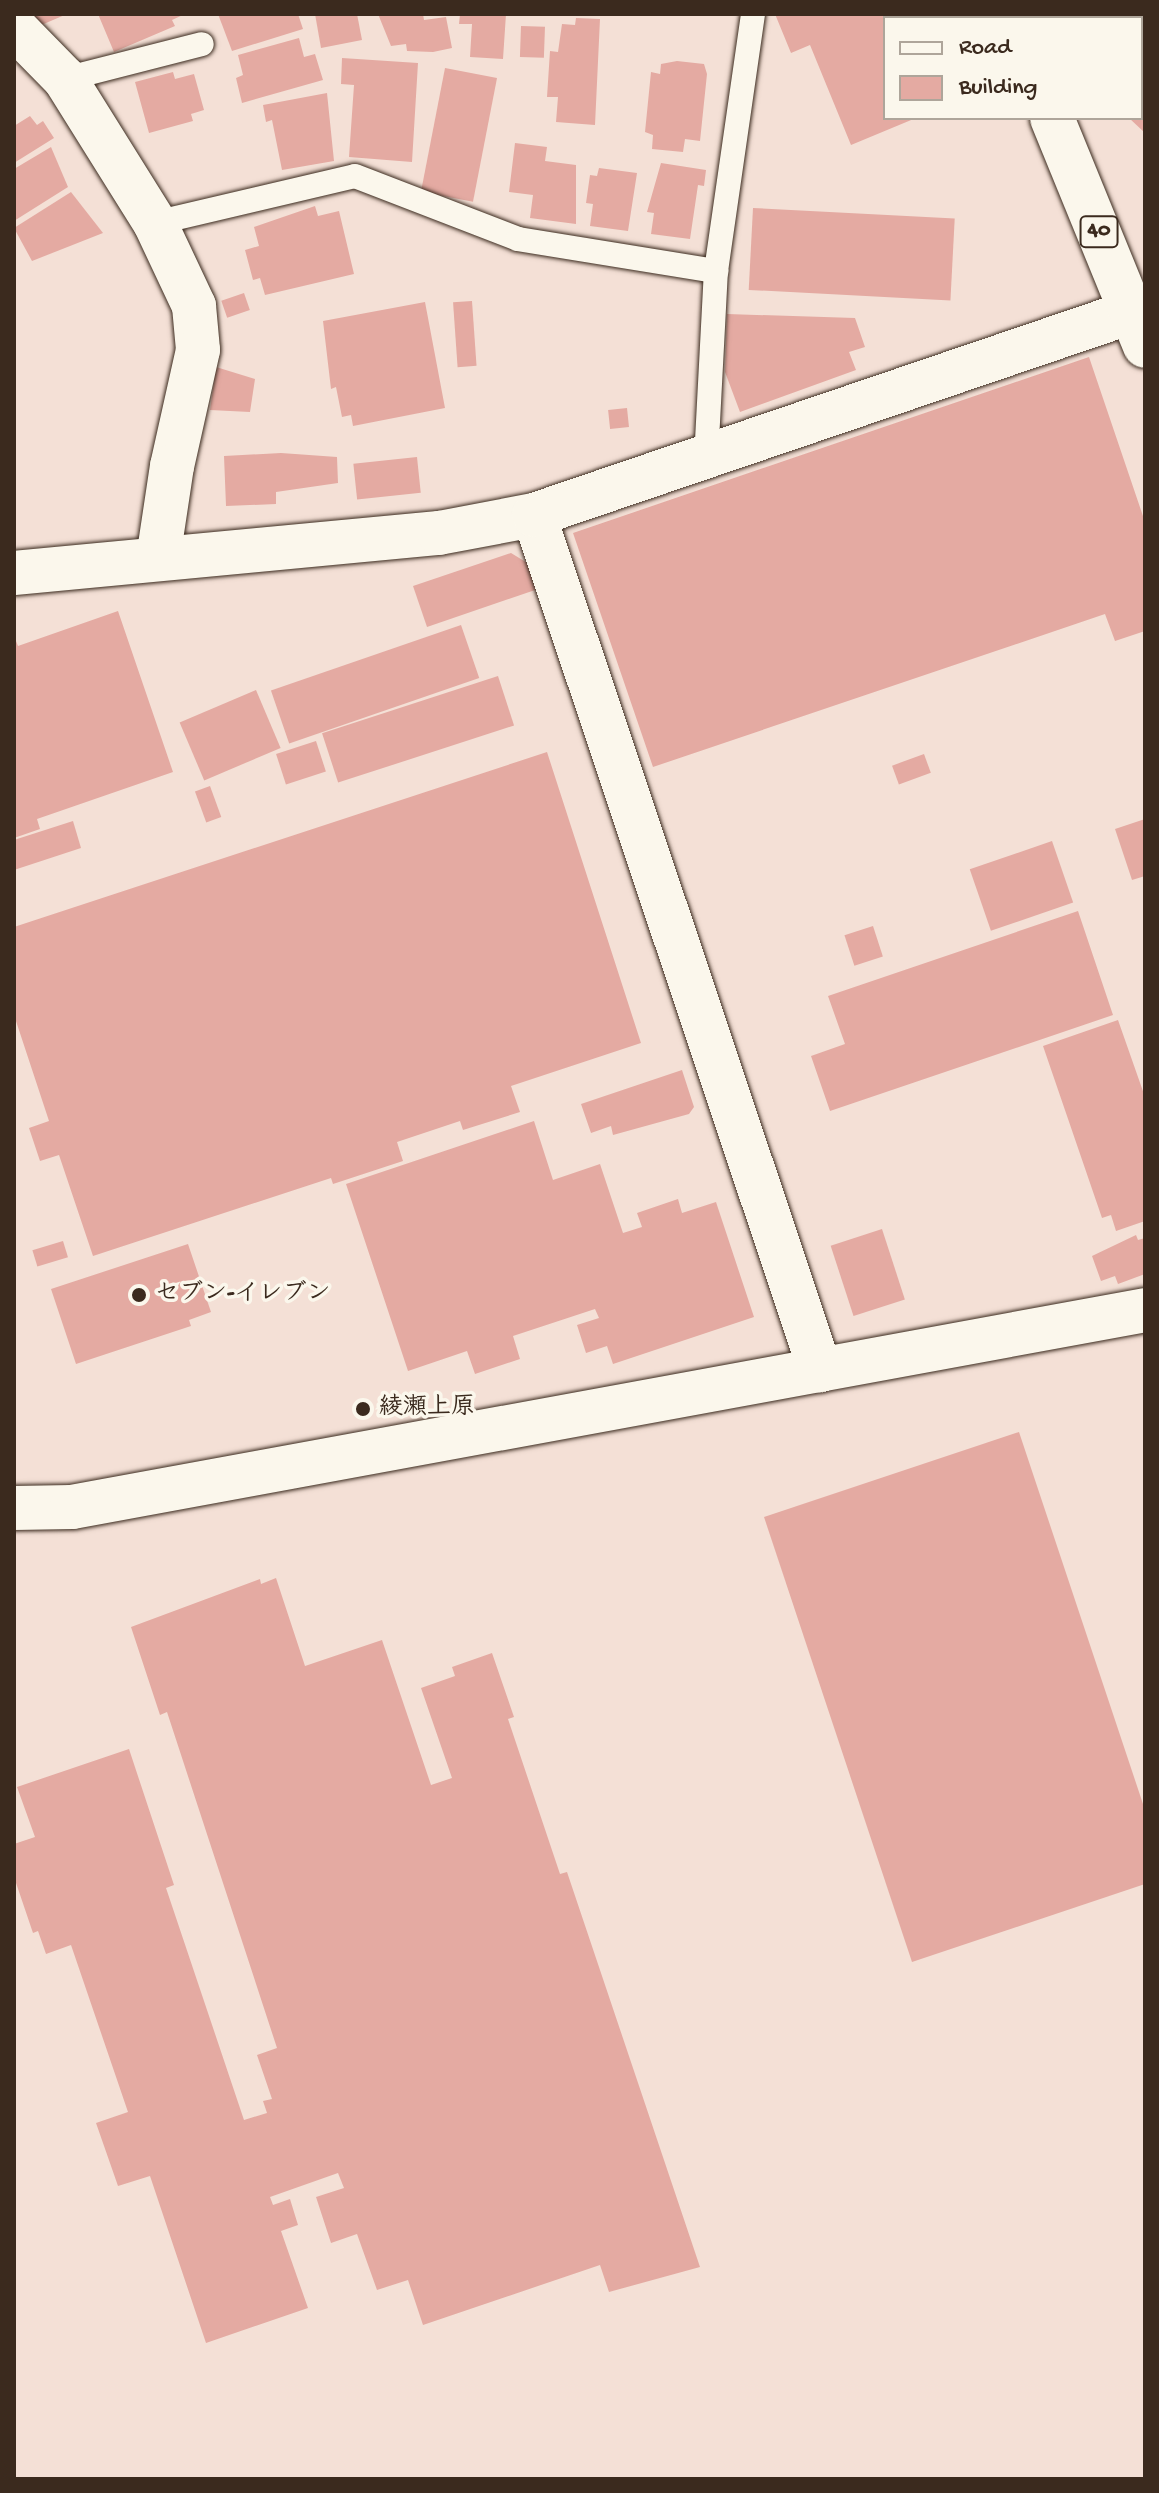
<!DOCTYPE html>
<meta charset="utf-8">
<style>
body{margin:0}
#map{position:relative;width:1159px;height:2493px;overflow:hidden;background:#f4e0d6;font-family:"Gochi Hand","Klee One",sans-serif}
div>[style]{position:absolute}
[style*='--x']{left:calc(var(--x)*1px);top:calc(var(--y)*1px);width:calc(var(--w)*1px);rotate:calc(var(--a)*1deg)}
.building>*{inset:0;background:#e4aaa2;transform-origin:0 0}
.roads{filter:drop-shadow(0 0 2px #3b2a1e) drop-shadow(0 0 2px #3b2a1e)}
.lane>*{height:24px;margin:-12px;padding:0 12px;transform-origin:12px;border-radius:12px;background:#fbf7ec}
.street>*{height:44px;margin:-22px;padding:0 22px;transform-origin:22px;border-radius:22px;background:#fbf7ec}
.secondary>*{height:44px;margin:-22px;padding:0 22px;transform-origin:22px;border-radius:22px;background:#fbf7ec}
.primary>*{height:44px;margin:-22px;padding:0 22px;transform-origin:22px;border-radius:22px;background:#fbf7ec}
.dots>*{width:22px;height:22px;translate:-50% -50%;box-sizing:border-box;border:4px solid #fbf7ec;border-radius:50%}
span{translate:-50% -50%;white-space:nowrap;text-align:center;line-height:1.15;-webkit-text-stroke:7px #fbf7ec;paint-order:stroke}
.shield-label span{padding:2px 6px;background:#fbf7ec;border:2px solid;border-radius:6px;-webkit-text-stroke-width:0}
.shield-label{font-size:22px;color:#3b2a1e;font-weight:700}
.poi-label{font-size:24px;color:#3b2a1e;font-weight:700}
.left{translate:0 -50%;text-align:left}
.frame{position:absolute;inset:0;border:16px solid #3b2a1e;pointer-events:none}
.legend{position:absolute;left:883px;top:16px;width:260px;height:104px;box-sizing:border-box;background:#fbf7ec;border:2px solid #aea59a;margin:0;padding:10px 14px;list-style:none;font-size:24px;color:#3b2a1e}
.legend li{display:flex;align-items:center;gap:16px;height:40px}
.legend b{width:40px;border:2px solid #aea59a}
</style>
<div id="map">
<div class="building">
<i style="clip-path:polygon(30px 14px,67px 14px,39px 26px)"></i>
<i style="clip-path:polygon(98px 14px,185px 14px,172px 20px,175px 26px,114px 52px)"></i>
<i style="clip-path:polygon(218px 14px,298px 14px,303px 29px,232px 51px)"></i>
<i style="clip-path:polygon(315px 14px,357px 14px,362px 40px,321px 48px)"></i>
<i style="clip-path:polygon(378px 14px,423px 14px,424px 20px,446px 17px,452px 48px,433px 52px,407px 51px,406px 44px,391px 46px)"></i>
<i style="clip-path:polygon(460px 14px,506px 14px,503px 59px,470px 57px,472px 24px,459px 24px)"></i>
<i style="clip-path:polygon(775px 14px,906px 14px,908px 18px,885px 18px,885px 118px,916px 118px,851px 145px,810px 45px,791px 53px)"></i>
<i style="clip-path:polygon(1093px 14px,1145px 14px,1145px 133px,1129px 118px,1141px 118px,1141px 18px)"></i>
<i style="clip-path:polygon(576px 18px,600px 19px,595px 125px,556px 122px,558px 97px,547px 97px,550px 51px,558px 52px,562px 24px,575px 25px)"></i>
<i style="left:521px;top:26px;width:24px;height:31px;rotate:2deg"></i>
<i style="clip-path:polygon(299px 38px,304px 57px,315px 54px,323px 80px,242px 103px,236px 78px,243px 75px,238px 55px)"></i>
<i style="clip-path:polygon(342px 58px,418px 63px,412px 162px,349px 157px,354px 85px,341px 84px)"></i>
<i style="clip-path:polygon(677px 61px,704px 64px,707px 74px,700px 141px,685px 139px,683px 152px,652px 149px,653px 135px,645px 132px,651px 72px,660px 74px,661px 64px)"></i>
<i style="left:445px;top:68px;width:53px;height:126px;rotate:11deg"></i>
<i style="clip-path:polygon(173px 72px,175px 79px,194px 74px,204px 110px,191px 114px,193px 121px,149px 133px,135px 82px)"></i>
<i style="clip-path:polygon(327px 93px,334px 161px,282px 170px,272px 120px,266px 122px,263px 105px)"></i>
<i style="clip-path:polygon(30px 116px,37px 125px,43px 121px,54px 138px,14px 163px,14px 126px)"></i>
<i style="clip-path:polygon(515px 143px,547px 147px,545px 161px,576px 165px,576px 224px,530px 218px,533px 195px,509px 192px)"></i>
<i style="clip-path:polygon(51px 147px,68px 187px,14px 221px,14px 169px)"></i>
<i style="clip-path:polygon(661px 163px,706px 170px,704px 186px,698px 185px,690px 239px,651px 234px,654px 213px,647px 212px)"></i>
<i style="clip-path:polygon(599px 168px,637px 173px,628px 231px,590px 226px,593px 204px,586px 203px,590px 175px,597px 176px)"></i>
<i style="clip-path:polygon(71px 192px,103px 233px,32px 261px,14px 228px)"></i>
<i style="clip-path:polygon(315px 206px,318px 216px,339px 211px,354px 274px,265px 295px,260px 278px,253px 280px,245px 250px,259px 246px,254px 227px)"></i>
<i style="left:753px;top:208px;width:202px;height:82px;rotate:3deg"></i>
<i style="left:244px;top:293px;width:18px;height:24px;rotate:71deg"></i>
<i style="left:472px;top:301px;width:65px;height:19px;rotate:86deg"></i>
<i style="clip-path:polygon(425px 302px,445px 408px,353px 426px,351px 415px,342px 417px,336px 387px,331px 389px,323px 321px)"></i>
<i style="clip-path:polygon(727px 314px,855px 318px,865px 347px,849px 352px,856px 370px,740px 412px,725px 372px)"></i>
<i style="clip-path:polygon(1089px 357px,1145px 522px,1145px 631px,1115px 641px,1105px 614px,653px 767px,573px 533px)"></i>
<i style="clip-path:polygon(216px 367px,255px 379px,250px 412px,210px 410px)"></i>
<i style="left:627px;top:408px;width:19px;height:19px;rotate:84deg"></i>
<i style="clip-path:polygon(281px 453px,337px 457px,338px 483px,276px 492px,276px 504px,226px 506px,224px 456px)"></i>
<i style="left:417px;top:457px;width:36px;height:64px;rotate:84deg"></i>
<i style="clip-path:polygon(511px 553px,534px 567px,541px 588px,427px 627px,413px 586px)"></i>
<i style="clip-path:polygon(118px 611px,173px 772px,37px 819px,40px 829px,14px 838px,14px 636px,18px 646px)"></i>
<i style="left:461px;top:625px;width:56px;height:201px;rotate:71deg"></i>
<i style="left:498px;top:676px;width:52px;height:185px;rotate:72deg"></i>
<i style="left:256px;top:690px;width:63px;height:83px;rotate:67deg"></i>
<i style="left:316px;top:741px;width:32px;height:42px;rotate:72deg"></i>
<i style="clip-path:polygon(547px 752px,641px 1043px,511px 1086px,520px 1112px,463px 1130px,460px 1121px,397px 1142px,403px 1161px,333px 1184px,331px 1178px,93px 1256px,59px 1155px,40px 1161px,29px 1128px,49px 1121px,14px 1015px,14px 927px)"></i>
<i style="left:924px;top:754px;width:20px;height:34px;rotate:70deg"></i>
<i style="left:210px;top:786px;width:33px;height:16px;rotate:70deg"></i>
<i style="clip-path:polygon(1145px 819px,1145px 876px,1132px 880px,1115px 829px)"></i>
<i style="clip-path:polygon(73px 821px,81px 848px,14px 870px,14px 840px)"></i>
<i style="left:1052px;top:841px;width:65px;height:87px;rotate:71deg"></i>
<i style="clip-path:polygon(1078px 911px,1113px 1015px,830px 1111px,811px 1056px,845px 1044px,828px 996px)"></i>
<i style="left:873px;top:926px;width:32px;height:30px;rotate:72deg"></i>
<i style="clip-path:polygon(1118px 1020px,1145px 1097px,1145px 1221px,1116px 1231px,1111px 1215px,1102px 1218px,1043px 1046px)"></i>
<i style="clip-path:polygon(682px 1070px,694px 1107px,689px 1114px,613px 1135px,611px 1126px,591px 1133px,581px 1104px)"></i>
<i style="clip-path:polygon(534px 1121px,553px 1180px,600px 1164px,623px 1233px,642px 1227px,637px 1213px,678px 1199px,682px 1213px,716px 1202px,754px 1317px,613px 1364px,607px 1346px,586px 1353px,577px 1325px,599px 1318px,595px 1309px,513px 1336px,520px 1359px,475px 1374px,467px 1351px,408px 1371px,346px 1184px)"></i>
<i style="left:882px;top:1229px;width:74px;height:54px;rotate:72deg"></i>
<i style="clip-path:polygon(1136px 1235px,1138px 1240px,1145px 1238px,1145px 1274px,1118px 1284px,1115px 1276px,1101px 1281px,1092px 1256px)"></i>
<i style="left:63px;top:1241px;width:17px;height:32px;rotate:73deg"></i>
<i style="clip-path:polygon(188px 1244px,211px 1312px,189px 1320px,191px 1326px,76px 1364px,51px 1289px)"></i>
<i style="clip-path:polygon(1019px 1432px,1145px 1810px,1145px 1884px,912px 1962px,764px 1517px)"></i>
<i style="clip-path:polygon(276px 1578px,305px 1666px,382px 1640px,431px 1785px,452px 1778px,421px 1688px,455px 1676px,452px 1667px,492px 1653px,514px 1717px,508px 1719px,560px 1874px,567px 1872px,700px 2267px,609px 2292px,600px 2265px,423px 2325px,408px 2280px,377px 2290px,357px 2234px,331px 2243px,316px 2197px,344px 2188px,338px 2173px,270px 2197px,273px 2205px,290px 2199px,298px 2225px,281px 2231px,308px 2308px,206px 2343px,150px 2176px,118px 2186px,96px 2123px,128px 2112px,71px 1945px,46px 1954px,38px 1931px,33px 1933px,14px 1877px,14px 1844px,35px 1837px,17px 1787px,129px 1749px,174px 1885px,166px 1888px,244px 2120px,267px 2113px,263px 2101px,272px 2099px,257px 2055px,277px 2048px,167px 1712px,160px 1715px,131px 1627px,260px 1579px,261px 1584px)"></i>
</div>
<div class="roads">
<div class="lane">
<i style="--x:65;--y:79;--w:141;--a:-14.3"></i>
<i style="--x:155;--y:223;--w:205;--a:-13.2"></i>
<i style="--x:355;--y:176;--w:175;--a:21.1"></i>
<i style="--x:518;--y:239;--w:201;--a:9.2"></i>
<i style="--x:706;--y:460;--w:189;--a:-87"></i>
<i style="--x:716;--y:271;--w:260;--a:-81.8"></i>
</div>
<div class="street">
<i style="--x:14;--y:27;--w:73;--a:45.6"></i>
<i style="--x:65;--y:79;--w:170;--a:58"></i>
<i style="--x:155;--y:223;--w:92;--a:64.8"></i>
<i style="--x:194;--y:306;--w:44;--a:84.8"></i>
<i style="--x:198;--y:350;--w:119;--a:102.6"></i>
<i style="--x:172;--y:466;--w:94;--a:98.6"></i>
<i style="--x:534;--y:515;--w:902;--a:71.5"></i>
</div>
<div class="secondary">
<i style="--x:14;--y:573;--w:427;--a:-5.4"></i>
<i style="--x:439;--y:533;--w:97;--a:-10.7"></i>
<i style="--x:534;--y:515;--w:631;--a:-18.78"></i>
<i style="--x:14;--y:1508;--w:58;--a:-1"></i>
<i style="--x:72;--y:1507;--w:1091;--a:-10.4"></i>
</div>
<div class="primary">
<i style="--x:1010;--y:14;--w:4;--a:63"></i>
<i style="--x:1052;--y:118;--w:246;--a:67.8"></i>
</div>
</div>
<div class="dots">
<i style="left:139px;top:1295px;background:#3b2a1e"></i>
<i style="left:363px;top:1409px;background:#3b2a1e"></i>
</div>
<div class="shield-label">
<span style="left:1099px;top:232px">40</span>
</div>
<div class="poi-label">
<span class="left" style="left:155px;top:1295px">セブン-イレブン</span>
<span class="left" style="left:379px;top:1409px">綾瀬上原</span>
</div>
<div class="frame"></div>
<ul class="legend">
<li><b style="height:10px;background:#fbf7ec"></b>Road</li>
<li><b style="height:22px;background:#e4aaa2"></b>Building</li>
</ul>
</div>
